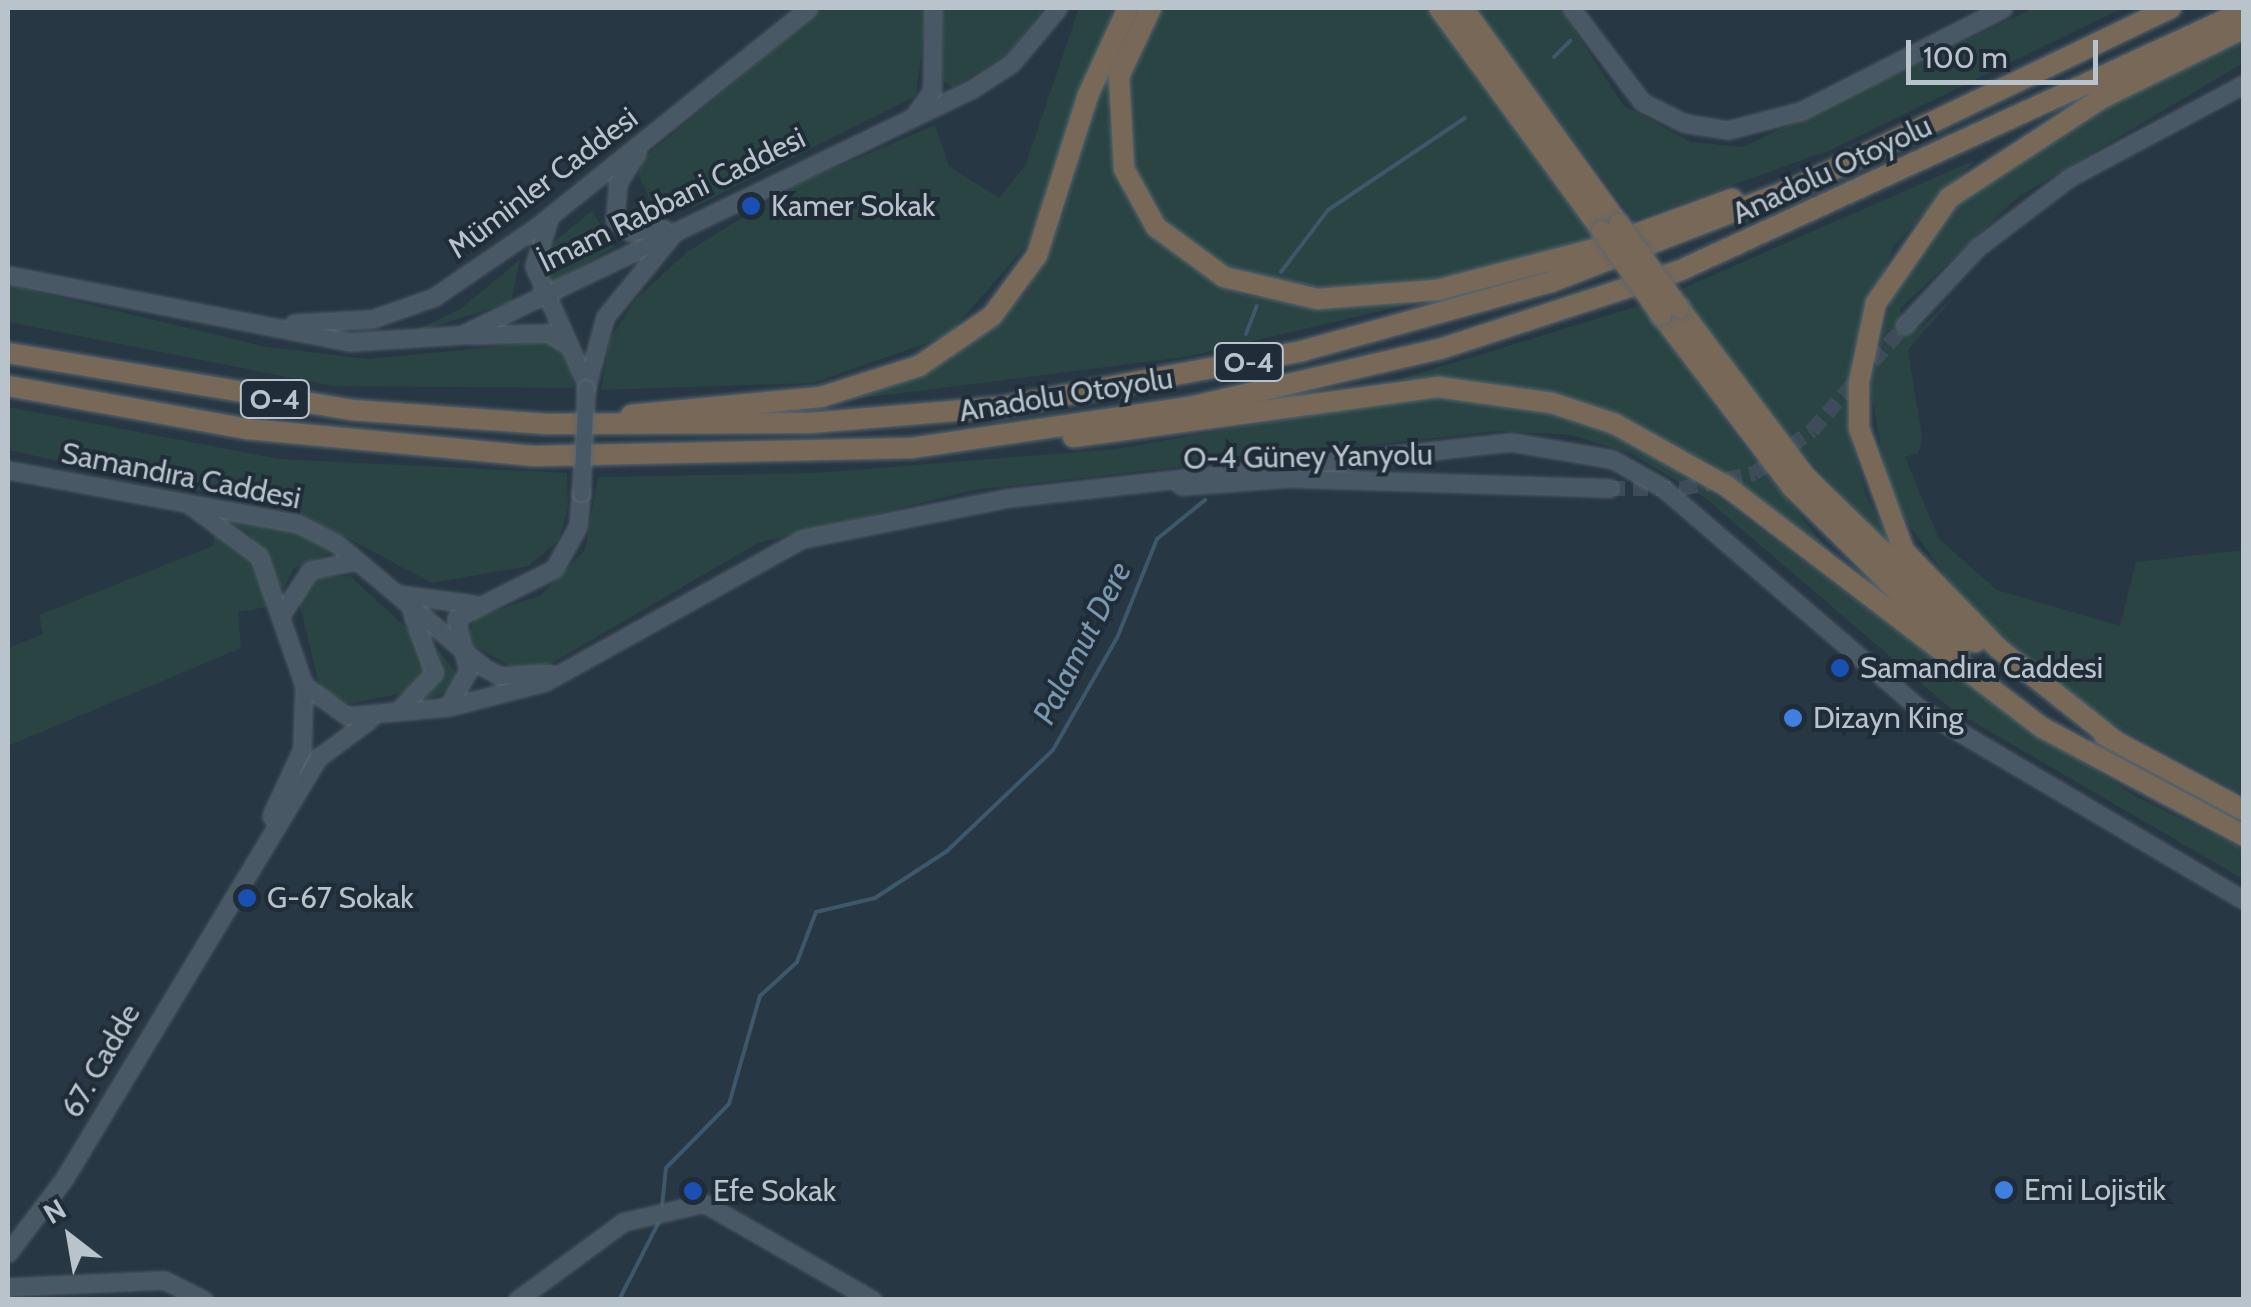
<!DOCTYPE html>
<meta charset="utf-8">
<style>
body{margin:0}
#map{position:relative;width:2251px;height:1307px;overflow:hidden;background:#273743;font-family:Cabin,sans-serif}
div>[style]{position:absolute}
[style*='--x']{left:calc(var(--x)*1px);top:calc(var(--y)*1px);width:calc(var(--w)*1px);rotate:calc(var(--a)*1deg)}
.green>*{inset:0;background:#294443}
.stream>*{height:4px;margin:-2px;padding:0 2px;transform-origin:2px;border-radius:2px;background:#3d576b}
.secondary-tunnel>*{height:15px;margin-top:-7.5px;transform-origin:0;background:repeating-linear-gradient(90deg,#3d4c58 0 15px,transparent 0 23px)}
.roads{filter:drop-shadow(0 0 2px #5a6670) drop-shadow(0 0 2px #5a6670)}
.secondary>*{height:15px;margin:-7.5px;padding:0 7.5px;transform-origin:7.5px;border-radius:7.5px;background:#495865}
.highway>*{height:20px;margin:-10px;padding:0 10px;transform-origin:10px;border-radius:10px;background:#786858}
.bridges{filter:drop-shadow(0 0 2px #5a6670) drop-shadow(0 0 2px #5a6670)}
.secondary-bridge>*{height:15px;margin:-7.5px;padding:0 7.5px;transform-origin:7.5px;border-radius:7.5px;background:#495865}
.highway-bridge>*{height:20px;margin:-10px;padding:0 10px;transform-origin:10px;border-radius:10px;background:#786858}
.dots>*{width:28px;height:28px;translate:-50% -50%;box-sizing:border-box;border:5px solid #202d38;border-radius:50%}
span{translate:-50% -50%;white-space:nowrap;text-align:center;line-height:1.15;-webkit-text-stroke:8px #202d38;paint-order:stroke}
.shield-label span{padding:2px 8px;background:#202d38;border:2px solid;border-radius:8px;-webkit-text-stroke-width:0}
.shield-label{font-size:28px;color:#b9c3cc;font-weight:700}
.street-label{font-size:30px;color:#b9c3cc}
.poi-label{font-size:30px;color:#b9c3cc}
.left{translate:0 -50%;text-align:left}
.water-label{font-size:32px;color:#7997af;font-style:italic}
.frame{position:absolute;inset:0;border:10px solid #b9c3cc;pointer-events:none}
.north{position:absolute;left:20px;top:1187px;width:100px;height:100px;-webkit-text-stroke:8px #202d38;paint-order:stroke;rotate:329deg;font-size:28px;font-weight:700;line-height:40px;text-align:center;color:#b9c3cc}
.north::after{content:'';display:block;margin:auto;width:35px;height:45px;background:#b9c3cc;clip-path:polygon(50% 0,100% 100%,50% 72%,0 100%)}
.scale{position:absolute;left:1906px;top:40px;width:192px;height:45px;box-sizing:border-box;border:5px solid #b9c3cc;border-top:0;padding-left:12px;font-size:30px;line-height:35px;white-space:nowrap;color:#b9c3cc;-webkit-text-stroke:8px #202d38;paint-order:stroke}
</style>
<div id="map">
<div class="green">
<i style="clip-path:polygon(822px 8px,927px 8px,916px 96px,694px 207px,654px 208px,638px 175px,644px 158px)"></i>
<i style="clip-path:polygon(943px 8px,1044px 8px,1009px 53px,953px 88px,943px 81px)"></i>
<i style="clip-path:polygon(1079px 8px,1114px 8px,1035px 236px,947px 336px,813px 383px,601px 390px,610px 339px,636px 299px,687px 252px,793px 186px,935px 125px,949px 166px,999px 198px,1025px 166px)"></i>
<i style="clip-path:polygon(1135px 8px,1107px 110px,1123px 190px,1154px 237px,1245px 295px,1326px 307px,1432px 299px,1185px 357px,839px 401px,941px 365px,1025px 294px,1064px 214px,1098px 87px)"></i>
<i style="clip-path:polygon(1160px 8px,1425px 8px,1595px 240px,1438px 279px,1337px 291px,1234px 271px,1199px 253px,1151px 205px,1128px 151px,1124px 91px)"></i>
<i style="clip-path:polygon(1474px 8px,1560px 8px,1623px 105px,1691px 142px,1743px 147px,2034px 8px,2122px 8px,1833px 149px,1634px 220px)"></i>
<i style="clip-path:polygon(2243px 38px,2243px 63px,2017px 198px,1900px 309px,1904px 326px,1922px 327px,1957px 293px,1908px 350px,1922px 437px,1919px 453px,1905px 457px,1939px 539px,1997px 590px,2120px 626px,2136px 562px,2243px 550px,2243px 794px,2094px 714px,1966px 604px,1891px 500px,1870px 388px,1892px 296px,1928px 234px,1973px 190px,2065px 129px)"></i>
<i style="clip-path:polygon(1975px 160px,1894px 246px,1852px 352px,1849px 431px,1867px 498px,1902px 559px,1775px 423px,1679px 290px)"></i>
<i style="clip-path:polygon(592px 211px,614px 247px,546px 287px,539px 254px)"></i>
<i style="clip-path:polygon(520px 260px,511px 302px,406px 336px,460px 309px)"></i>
<i style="clip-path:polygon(8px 285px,267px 347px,369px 359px,551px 341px,571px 365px,574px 388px,333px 386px,8px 322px)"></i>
<i style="clip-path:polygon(1642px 305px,1740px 441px,1832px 555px,1709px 462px,1639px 427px,1503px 386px,1400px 379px)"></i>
<i style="clip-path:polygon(1427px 394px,1519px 404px,1607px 428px,1674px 465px,2007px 713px,2137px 797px,2243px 849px,2243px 879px,1951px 709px,1704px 497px,1630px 453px,1571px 435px,1496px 431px,973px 490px,758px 543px,552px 663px,517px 670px,466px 641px,475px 618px,541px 595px,585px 550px,598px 477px,815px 473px,1116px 449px)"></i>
<i style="clip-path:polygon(8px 407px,280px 459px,567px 473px,568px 507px,559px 540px,529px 566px,432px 583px,300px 513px,8px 450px)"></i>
<i style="clip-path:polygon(211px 513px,297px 531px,334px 551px,294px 568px,283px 590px,248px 532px)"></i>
<i style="clip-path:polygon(215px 528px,254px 559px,273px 606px,238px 612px,241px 648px,8px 746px,8px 648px,43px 634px,39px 615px,213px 546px)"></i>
<i style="clip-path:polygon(350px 576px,422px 642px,427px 670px,409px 692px,349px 704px,320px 688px,298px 598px,318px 577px)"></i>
<i style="clip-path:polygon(437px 648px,459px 677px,456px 688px,425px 700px,440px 673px)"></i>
</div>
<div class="stream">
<i style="--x:1554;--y:57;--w:23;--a:-45"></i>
<i style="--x:1281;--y:272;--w:78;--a:-52.8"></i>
<i style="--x:1328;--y:210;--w:165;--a:-33.9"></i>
<i style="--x:1246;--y:334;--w:30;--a:-69"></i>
<i style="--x:662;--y:1206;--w:38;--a:-84"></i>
<i style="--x:666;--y:1168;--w:90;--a:-45.5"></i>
<i style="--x:729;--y:1104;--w:112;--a:-74"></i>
<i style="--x:760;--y:996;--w:50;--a:-42.6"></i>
<i style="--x:797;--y:962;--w:53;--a:-69.2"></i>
<i style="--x:816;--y:912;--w:61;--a:-13.3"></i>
<i style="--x:875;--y:898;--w:86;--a:-33.1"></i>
<i style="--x:947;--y:851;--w:146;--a:-43.6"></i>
<i style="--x:1053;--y:750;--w:129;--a:-60.3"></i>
<i style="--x:1117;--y:638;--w:107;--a:-68"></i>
<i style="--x:1157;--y:539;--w:62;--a:-39.1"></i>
<i style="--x:619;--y:1300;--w:90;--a:-62.9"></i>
</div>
<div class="secondary-tunnel">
<i style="--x:1610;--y:488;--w:72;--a:0"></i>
<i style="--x:1682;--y:488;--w:74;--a:-11.8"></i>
<i style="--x:1754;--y:473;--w:72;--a:-36.6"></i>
<i style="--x:1812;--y:430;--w:139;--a:-48.5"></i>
</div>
<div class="roads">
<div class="secondary">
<i style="--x:1571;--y:8;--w:118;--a:52.9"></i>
<i style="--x:1642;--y:102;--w:47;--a:26.6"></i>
<i style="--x:1684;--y:123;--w:45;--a:9"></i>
<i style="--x:1728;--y:130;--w:75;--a:-14.6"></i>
<i style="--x:1801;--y:111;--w:227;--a:-27"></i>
<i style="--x:916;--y:113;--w:27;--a:-54"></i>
<i style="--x:932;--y:91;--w:83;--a:-89.3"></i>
<i style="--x:637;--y:153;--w:35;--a:123"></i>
<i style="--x:618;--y:182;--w:38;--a:95"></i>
<i style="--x:615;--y:220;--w:19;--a:39"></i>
<i style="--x:630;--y:232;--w:33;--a:-7"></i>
<i style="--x:548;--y:222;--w:46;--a:107.7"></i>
<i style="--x:534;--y:266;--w:124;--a:66.1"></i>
<i style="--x:8;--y:275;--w:348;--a:11.1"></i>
<i style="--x:349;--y:342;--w:112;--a:-3.6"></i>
<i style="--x:461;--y:335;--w:567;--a:-25.71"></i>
<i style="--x:972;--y:89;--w:48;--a:-33"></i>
<i style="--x:1012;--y:63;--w:72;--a:-50.1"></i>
<i style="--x:294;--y:323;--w:78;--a:-2.9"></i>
<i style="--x:372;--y:319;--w:66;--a:-19.5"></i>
<i style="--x:434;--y:297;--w:122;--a:-34.3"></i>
<i style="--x:535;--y:228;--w:351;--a:-38.8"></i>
<i style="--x:1904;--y:326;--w:108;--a:-46.9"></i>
<i style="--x:1978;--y:247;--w:116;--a:-37.3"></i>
<i style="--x:2070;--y:177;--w:197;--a:-28.1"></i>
<i style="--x:470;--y:335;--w:78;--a:-1.5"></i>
<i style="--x:548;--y:333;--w:22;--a:32"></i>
<i style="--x:586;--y:388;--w:73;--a:-75"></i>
<i style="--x:605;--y:317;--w:106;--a:-50.7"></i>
<i style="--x:8;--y:470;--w:296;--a:10.5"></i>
<i style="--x:299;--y:524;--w:42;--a:27.2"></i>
<i style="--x:336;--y:543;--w:192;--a:40.1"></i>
<i style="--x:483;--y:667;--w:19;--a:28"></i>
<i style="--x:500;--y:676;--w:49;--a:-3.5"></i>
<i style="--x:1181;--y:486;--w:107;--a:-4.3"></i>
<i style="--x:1288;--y:478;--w:322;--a:1.8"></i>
<i style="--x:190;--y:505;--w:86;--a:36.5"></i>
<i style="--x:259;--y:556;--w:137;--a:70.8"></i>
<i style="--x:304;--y:685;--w:64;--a:91.8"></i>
<i style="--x:302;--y:749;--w:74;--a:114.8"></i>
<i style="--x:397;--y:594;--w:76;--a:7.6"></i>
<i style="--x:285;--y:609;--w:46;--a:-57.3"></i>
<i style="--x:310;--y:570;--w:47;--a:-11.1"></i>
<i style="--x:304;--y:685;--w:53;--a:35.8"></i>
<i style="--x:347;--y:716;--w:101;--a:-5.1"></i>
<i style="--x:448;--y:707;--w:100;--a:-14.5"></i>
<i style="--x:545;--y:682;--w:294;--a:-29.1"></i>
<i style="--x:802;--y:539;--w:209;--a:-11.3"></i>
<i style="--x:1007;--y:498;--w:507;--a:-6.34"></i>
<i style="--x:1511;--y:442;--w:102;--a:9.6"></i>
<i style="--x:1612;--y:459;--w:59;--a:29.6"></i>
<i style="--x:1663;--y:488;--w:338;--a:40.7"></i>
<i style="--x:1919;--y:708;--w:377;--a:30.6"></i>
<i style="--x:448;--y:707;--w:41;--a:-60.9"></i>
<i style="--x:468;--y:671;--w:54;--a:-102.8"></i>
<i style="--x:456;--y:618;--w:110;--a:-26.6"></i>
<i style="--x:554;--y:569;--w:49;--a:-60.8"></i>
<i style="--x:578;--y:526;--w:33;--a:-85"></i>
<i style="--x:400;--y:709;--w:50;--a:-46.6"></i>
<i style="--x:434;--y:673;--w:63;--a:-110.4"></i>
<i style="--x:8;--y:1253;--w:93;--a:-52.9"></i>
<i style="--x:64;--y:1179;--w:493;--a:-58.9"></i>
<i style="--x:319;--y:757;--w:62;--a:-36.5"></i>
<i style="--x:8;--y:1287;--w:156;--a:-2.6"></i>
<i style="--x:164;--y:1280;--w:45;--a:26.6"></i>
<i style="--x:517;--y:1300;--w:132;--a:-36.3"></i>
<i style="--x:623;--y:1222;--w:83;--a:-13.2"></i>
<i style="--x:704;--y:1203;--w:195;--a:29.9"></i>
</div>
<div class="highway">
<i style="--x:1151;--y:8;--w:75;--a:115.2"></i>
<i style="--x:1119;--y:76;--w:93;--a:86.9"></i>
<i style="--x:1124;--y:169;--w:66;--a:61.1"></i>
<i style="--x:1156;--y:227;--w:84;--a:36.3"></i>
<i style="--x:1224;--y:277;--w:96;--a:13.3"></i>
<i style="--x:1317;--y:299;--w:120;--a:-4.3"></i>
<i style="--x:1437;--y:290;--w:166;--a:-14.6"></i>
<i style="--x:1598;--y:248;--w:143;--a:-20.1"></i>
<i style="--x:1439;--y:8;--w:276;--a:53.8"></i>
<i style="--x:1463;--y:8;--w:266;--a:54.2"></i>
<i style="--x:1679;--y:308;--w:210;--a:53.1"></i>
<i style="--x:1805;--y:476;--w:238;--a:44.3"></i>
<i style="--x:1661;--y:315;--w:218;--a:52.7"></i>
<i style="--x:1793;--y:488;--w:233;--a:44.7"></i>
<i style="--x:8;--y:353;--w:348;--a:9.4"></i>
<i style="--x:351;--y:410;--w:196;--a:4.1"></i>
<i style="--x:546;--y:424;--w:264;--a:-0.2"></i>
<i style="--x:810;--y:423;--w:192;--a:-4.8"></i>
<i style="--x:1001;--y:407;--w:306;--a:-10.5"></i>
<i style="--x:1302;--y:351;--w:258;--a:-15.5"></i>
<i style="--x:1551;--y:282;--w:264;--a:-21.1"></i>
<i style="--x:1797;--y:187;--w:415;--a:-25.6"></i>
<i style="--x:8;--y:386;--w:244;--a:10.2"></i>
<i style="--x:248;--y:429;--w:288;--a:5.4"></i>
<i style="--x:535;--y:456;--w:377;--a:-1.2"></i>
<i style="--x:912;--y:448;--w:281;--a:-8.4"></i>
<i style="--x:1190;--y:407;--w:257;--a:-13.1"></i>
<i style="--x:1440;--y:349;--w:254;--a:-18.1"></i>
<i style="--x:1681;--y:270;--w:620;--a:-24.7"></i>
<i style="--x:631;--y:415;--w:191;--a:-5.4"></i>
<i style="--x:821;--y:397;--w:103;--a:-17.6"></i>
<i style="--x:919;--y:366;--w:88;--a:-34.4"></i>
<i style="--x:992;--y:316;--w:76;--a:-53.6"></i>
<i style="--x:1037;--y:255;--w:168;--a:-72.3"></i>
<i style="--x:1088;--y:95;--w:96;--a:-65.3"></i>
<i style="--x:1073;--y:437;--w:368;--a:-7.8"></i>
<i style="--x:1438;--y:387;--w:115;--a:8"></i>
<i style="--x:1552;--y:403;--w:66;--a:18.4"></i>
<i style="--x:1615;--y:424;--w:127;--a:29.2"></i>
<i style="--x:1726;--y:486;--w:399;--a:37.4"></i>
<i style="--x:2043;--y:728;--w:228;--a:28.2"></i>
<i style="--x:2104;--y:735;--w:159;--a:28.2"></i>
<i style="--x:2114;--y:740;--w:147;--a:-141.6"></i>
<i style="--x:1999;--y:649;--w:136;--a:-134.1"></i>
<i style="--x:1904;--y:551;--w:131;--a:-110.1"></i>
<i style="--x:1859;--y:428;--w:46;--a:-90"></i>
<i style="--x:1859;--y:382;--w:81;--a:-77.9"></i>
<i style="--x:1876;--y:303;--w:128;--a:-55.2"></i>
<i style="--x:1949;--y:198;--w:183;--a:-33.2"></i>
<i style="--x:2102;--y:98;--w:158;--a:-26.2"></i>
</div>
</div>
<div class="bridges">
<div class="secondary-bridge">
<i style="--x:581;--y:493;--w:105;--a:-87.3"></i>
</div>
<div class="highway-bridge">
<i style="--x:1619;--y:224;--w:103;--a:54.5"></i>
<i style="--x:1602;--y:231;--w:103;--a:54.9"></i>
</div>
</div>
<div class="dots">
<i style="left:751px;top:206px;background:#1a4fb4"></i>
<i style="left:1840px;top:668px;background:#1a4fb4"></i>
<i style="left:1793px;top:718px;background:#3f7fe0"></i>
<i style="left:247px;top:898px;background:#1a4fb4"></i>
<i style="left:2004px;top:1190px;background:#3f7fe0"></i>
<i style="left:693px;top:1191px;background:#1a4fb4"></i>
</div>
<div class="shield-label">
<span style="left:1249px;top:362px">O-4</span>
<span style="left:275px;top:399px">O-4</span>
</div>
<div class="street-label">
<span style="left:1832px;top:170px;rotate:-25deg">Anadolu Otoyolu</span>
<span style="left:543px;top:183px;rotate:-37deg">Müminler Caddesi</span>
<span style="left:672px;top:200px;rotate:-26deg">İmam Rabbani Caddesi</span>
<span style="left:1066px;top:395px;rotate:-9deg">Anadolu Otoyolu</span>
<span style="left:1308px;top:457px;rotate:-1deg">O-4 Güney Yanyolu</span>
<span style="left:181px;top:476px;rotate:11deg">Samandıra Caddesi</span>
<span style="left:101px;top:1061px;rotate:-60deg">67. Cadde</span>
</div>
<div class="poi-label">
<span class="left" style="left:771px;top:206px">Kamer Sokak</span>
<span class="left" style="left:1860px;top:668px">Samandıra Caddesi</span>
<span class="left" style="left:1813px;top:718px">Dizayn King</span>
<span class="left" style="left:267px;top:898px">G-67 Sokak</span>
<span class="left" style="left:2024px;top:1190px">Emi Lojistik</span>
<span class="left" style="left:713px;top:1191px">Efe Sokak</span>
</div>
<div class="water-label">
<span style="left:1082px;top:643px;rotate:-63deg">Palamut Dere</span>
</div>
<div class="frame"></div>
<div class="north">N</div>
<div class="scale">100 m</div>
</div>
